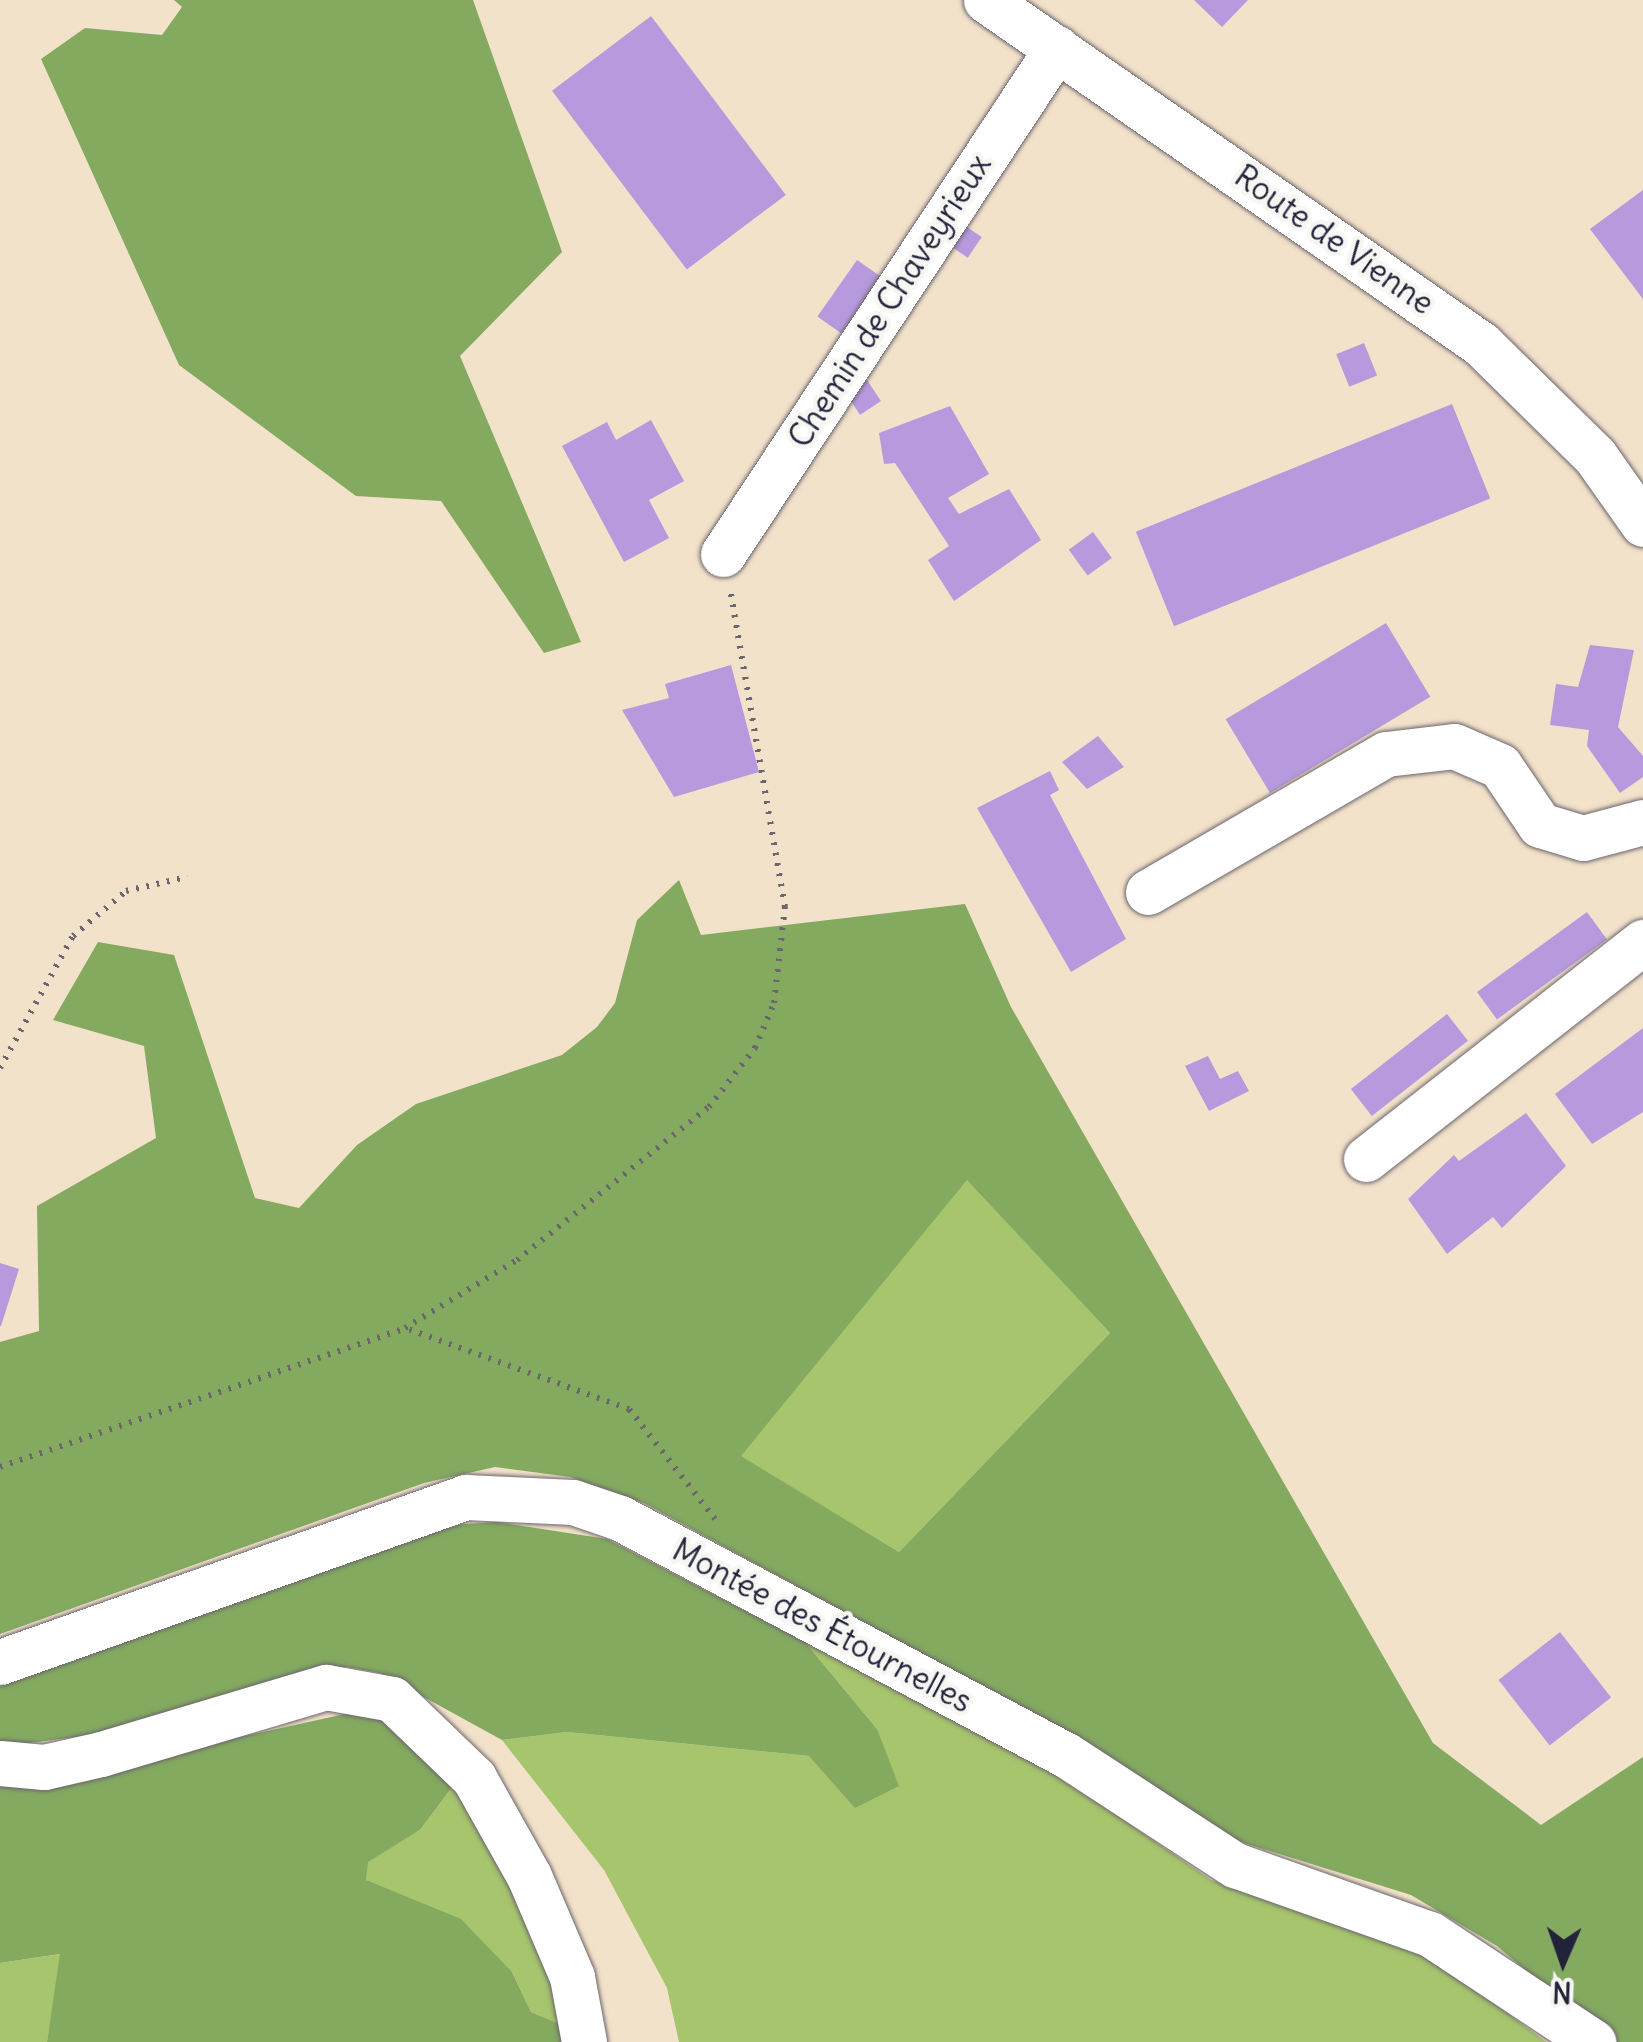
<!DOCTYPE html>
<meta charset="utf-8">
<style>
body{margin:0}
#map{position:relative;width:1643px;height:2042px;overflow:hidden;background:#f3e2ca;font-family:Delius,sans-serif}
div>[style]{position:absolute}
[style*='--x']{left:calc(var(--x)*1px);top:calc(var(--y)*1px);width:calc(var(--w)*1px);rotate:calc(var(--a)*1deg)}
.green>*{inset:0;background:#a6c56d}
.forest>*{inset:0;background:#84aa60}
.building>*{inset:0;background:#b799dd;transform-origin:0 0}
.path>*{height:6px;margin-top:-3px;transform-origin:0;background:repeating-linear-gradient(90deg,#6b656d 0 2.5px,transparent 0 10.5px)}
.roads{filter:drop-shadow(0 0 2px #6b656d) drop-shadow(0 0 2px #6b656d)}
.minor>*{height:45px;margin:-22.5px;padding:0 22.5px;transform-origin:22.5px;border-radius:22.5px;background:#fff}
span{translate:-50% -50%;white-space:nowrap;text-align:center;line-height:1.15;-webkit-text-stroke:9px #f6f6f2;paint-order:stroke}
.street-label{font-size:32px;color:#22223b}
.north{position:absolute;left:1513px;top:1912px;width:100px;height:100px;-webkit-text-stroke:8px #f6f6f2;paint-order:stroke;rotate:182deg;font-size:28px;font-weight:700;line-height:40px;text-align:center;color:#22223b}
.north::after{content:'';display:block;margin:auto;width:35px;height:45px;background:#22223b;clip-path:polygon(50% 0,100% 100%,50% 72%,0 100%)}
</style>
<div id="map">
<div class="green">
<i style="clip-path:polygon(967px 1179px,1110px 1333px,899px 1552px,740px 1456px)"></i>
<i style="clip-path:polygon(805px 1642px,1042px 1764px,1211px 1880px,1427px 1953px,1546px 2042px,679px 2042px,667px 1988px,604px 1870px,502px 1740px,567px 1732px,809px 1756px,877px 1729px)"></i>
<i style="clip-path:polygon(459px 1778px,548px 1946px,569px 2028px,531px 2012px,512px 1972px,366px 1880px,367px 1862px,420px 1830px)"></i>
<i style="clip-path:polygon(61px 1954px,47px 2042px,0 2042px,0 1963px)"></i>
</div>
<div class="forest">
<i style="clip-path:polygon(174px 0,473px 0,562px 252px,460px 356px,581px 642px,544px 653px,441px 501px,356px 496px,179px 365px,41px 59px,85px 28px,162px 35px,182px 7px)"></i>
<i style="clip-path:polygon(evenodd,679px 880px,701px 935px,965px 904px,1011px 1007px,1433px 1743px,1541px 1825px,1643px 1757px,1643px 2042px,1611px 2042px,1497px 1946px,1411px 1895px,1212px 1833px,896px 1640px,646px 1504px,570px 1477px,495px 1467px,424px 1483px,0 1634px,0 1342px,39px 1331px,37px 1206px,156px 1138px,144px 1046px,53px 1020px,98px 942px,174px 955px,255px 1198px,299px 1208px,357px 1145px,416px 1104px,562px 1055px,597px 1027px,615px 1003px,637px 920px,679px 880px,967px 1180px,1110px 1333px,899px 1552px,741px 1456px,967px 1180px)"></i>
<i style="clip-path:polygon(497px 1522px,607px 1539px,805px 1642px,877px 1729px,899px 1786px,855px 1808px,809px 1756px,567px 1732px,502px 1740px,380px 1673px,346px 1667px,128px 1730px,0 1747px,0 1685px,450px 1525px)"></i>
<i style="clip-path:polygon(354px 1712px,387px 1719px,459px 1778px,420px 1830px,368px 1862px,366px 1880px,461px 1919px,512px 1972px,531px 2012px,569px 2028px,571px 2042px,47px 2042px,60px 1954px,0 1963px,0 1780px,57px 1777px)"></i>
</div>
<div class="building">
<i style="clip-path:polygon(1194px 0,1248px 0,1222px 27px)"></i>
<i style="left:651px;top:16px;width:224px;height:124px;rotate:53deg"></i>
<i style="clip-path:polygon(1643px 190px,1643px 299px,1590px 229px)"></i>
<i style="left:961px;top:223px;width:25px;height:25px;rotate:34deg"></i>
<i style="left:857px;top:260px;width:32px;height:69px;rotate:35deg"></i>
<i style="left:1364px;top:343px;width:35px;height:30px;rotate:68deg"></i>
<i style="clip-path:polygon(859px 368px,881px 401px,860px 415px,844px 390px)"></i>
<i style="left:1452px;top:404px;width:102px;height:341px;rotate:68deg"></i>
<i style="clip-path:polygon(950px 406px,989px 474px,948px 498px,959px 514px,1009px 489px,1041px 540px,954px 601px,928px 560px,949px 546px,895px 463px,884px 464px,879px 433px)"></i>
<i style="clip-path:polygon(651px 420px,684px 481px,649px 500px,669px 538px,624px 562px,562px 446px,607px 422px,616px 440px)"></i>
<i style="left:1093px;top:532px;width:32px;height:30px;rotate:54deg"></i>
<i style="left:1386px;top:623px;width:86px;height:187px;rotate:59deg"></i>
<i style="clip-path:polygon(1590px 645px,1634px 650px,1618px 727px,1643px 756px,1643px 777px,1620px 793px,1587px 746px,1589px 730px,1550px 725px,1556px 684px,1578px 687px)"></i>
<i style="clip-path:polygon(731px 665px,759px 772px,674px 797px,622px 710px,669px 698px,665px 684px)"></i>
<i style="clip-path:polygon(1098px 736px,1124px 767px,1087px 789px,1062px 762px)"></i>
<i style="clip-path:polygon(1050px 771px,1059px 790px,1050px 795px,1126px 939px,1071px 972px,977px 808px)"></i>
<i style="left:1587px;top:912px;width:34px;height:136px;rotate:54deg"></i>
<i style="left:1447px;top:1014px;width:34px;height:122px;rotate:52deg"></i>
<i style="clip-path:polygon(1643px 1028px,1643px 1112px,1592px 1144px,1555px 1094px)"></i>
<i style="clip-path:polygon(1208px 1056px,1220px 1079px,1238px 1071px,1249px 1091px,1209px 1111px,1185px 1066px)"></i>
<i style="clip-path:polygon(1526px 1113px,1566px 1166px,1502px 1228px,1493px 1217px,1447px 1254px,1408px 1199px,1454px 1155px,1459px 1161px)"></i>
<i style="clip-path:polygon(0 1263px,19px 1269px,1px 1326px,0 1326px)"></i>
<i style="left:1560px;top:1632px;width:83px;height:78px;rotate:52deg"></i>
</div>
<div class="path">
<i style="--x:0;--y:1068;--w:151;--a:-61.1"></i>
<i style="--x:73;--y:936;--w:70;--a:-40.3"></i>
<i style="--x:126;--y:891;--w:63;--a:-12.9"></i>
<i style="--x:0;--y:1467;--w:428;--a:-18.9"></i>
<i style="--x:715;--y:1519;--w:140;--a:-128"></i>
<i style="--x:629;--y:1409;--w:238;--a:-160.1"></i>
<i style="--x:405;--y:1328;--w:131;--a:-31.3"></i>
<i style="--x:517;--y:1260;--w:246;--a:-38.6"></i>
<i style="--x:709;--y:1107;--w:75;--a:-52.1"></i>
<i style="--x:755;--y:1048;--w:49;--a:-67.1"></i>
<i style="--x:774;--y:1003;--w:97;--a:-83.5"></i>
<i style="--x:785;--y:907;--w:318;--a:-99.8"></i>
</div>
<div class="roads">
<div class="minor">
<i style="--x:986;--y:0;--w:603;--a:34.8"></i>
<i style="--x:1481;--y:344;--w:160;--a:44.5"></i>
<i style="--x:1595;--y:456;--w:83;--a:54.8"></i>
<i style="--x:723;--y:554;--w:606;--a:-56.57"></i>
<i style="--x:1148;--y:892;--w:275;--a:-30.1"></i>
<i style="--x:1386;--y:754;--w:68;--a:-6.7"></i>
<i style="--x:1454;--y:746;--w:50;--a:23.5"></i>
<i style="--x:1500;--y:766;--w:71;--a:55.9"></i>
<i style="--x:1540;--y:825;--w:45;--a:16.8"></i>
<i style="--x:1583;--y:838;--w:62;--a:-14.9"></i>
<i style="--x:1366;--y:1159;--w:352;--a:-38.1"></i>
<i style="--x:0;--y:1662;--w:494;--a:-19.5"></i>
<i style="--x:466;--y:1497;--w:107;--a:2.7"></i>
<i style="--x:573;--y:1502;--w:50;--a:18.8"></i>
<i style="--x:620;--y:1518;--w:505;--a:27.99"></i>
<i style="--x:1066;--y:1755;--w:202;--a:33.1"></i>
<i style="--x:1235;--y:1865;--w:207;--a:19.5"></i>
<i style="--x:1430;--y:1934;--w:196;--a:33.5"></i>
<i style="--x:0;--y:1763;--w:44;--a:5.2"></i>
<i style="--x:44;--y:1767;--w:58;--a:-12.8"></i>
<i style="--x:101;--y:1754;--w:235;--a:-16.6"></i>
<i style="--x:326;--y:1687;--w:67;--a:10.3"></i>
<i style="--x:392;--y:1699;--w:114;--a:43.9"></i>
<i style="--x:474;--y:1778;--w:112;--a:60.7"></i>
<i style="--x:529;--y:1876;--w:110;--a:66.9"></i>
<i style="--x:572;--y:1977;--w:66;--a:79.5"></i>
</div>
</div>
<div class="street-label">
<span style="left:1334px;top:240px;rotate:35deg">Route de Vienne</span>
<span style="left:890px;top:301px;rotate:-57deg">Chemin de Chaveyrieux</span>
<span style="left:822px;top:1626px;rotate:28deg">Montée des Étournelles</span>
</div>
<div class="north">N</div>
</div>
